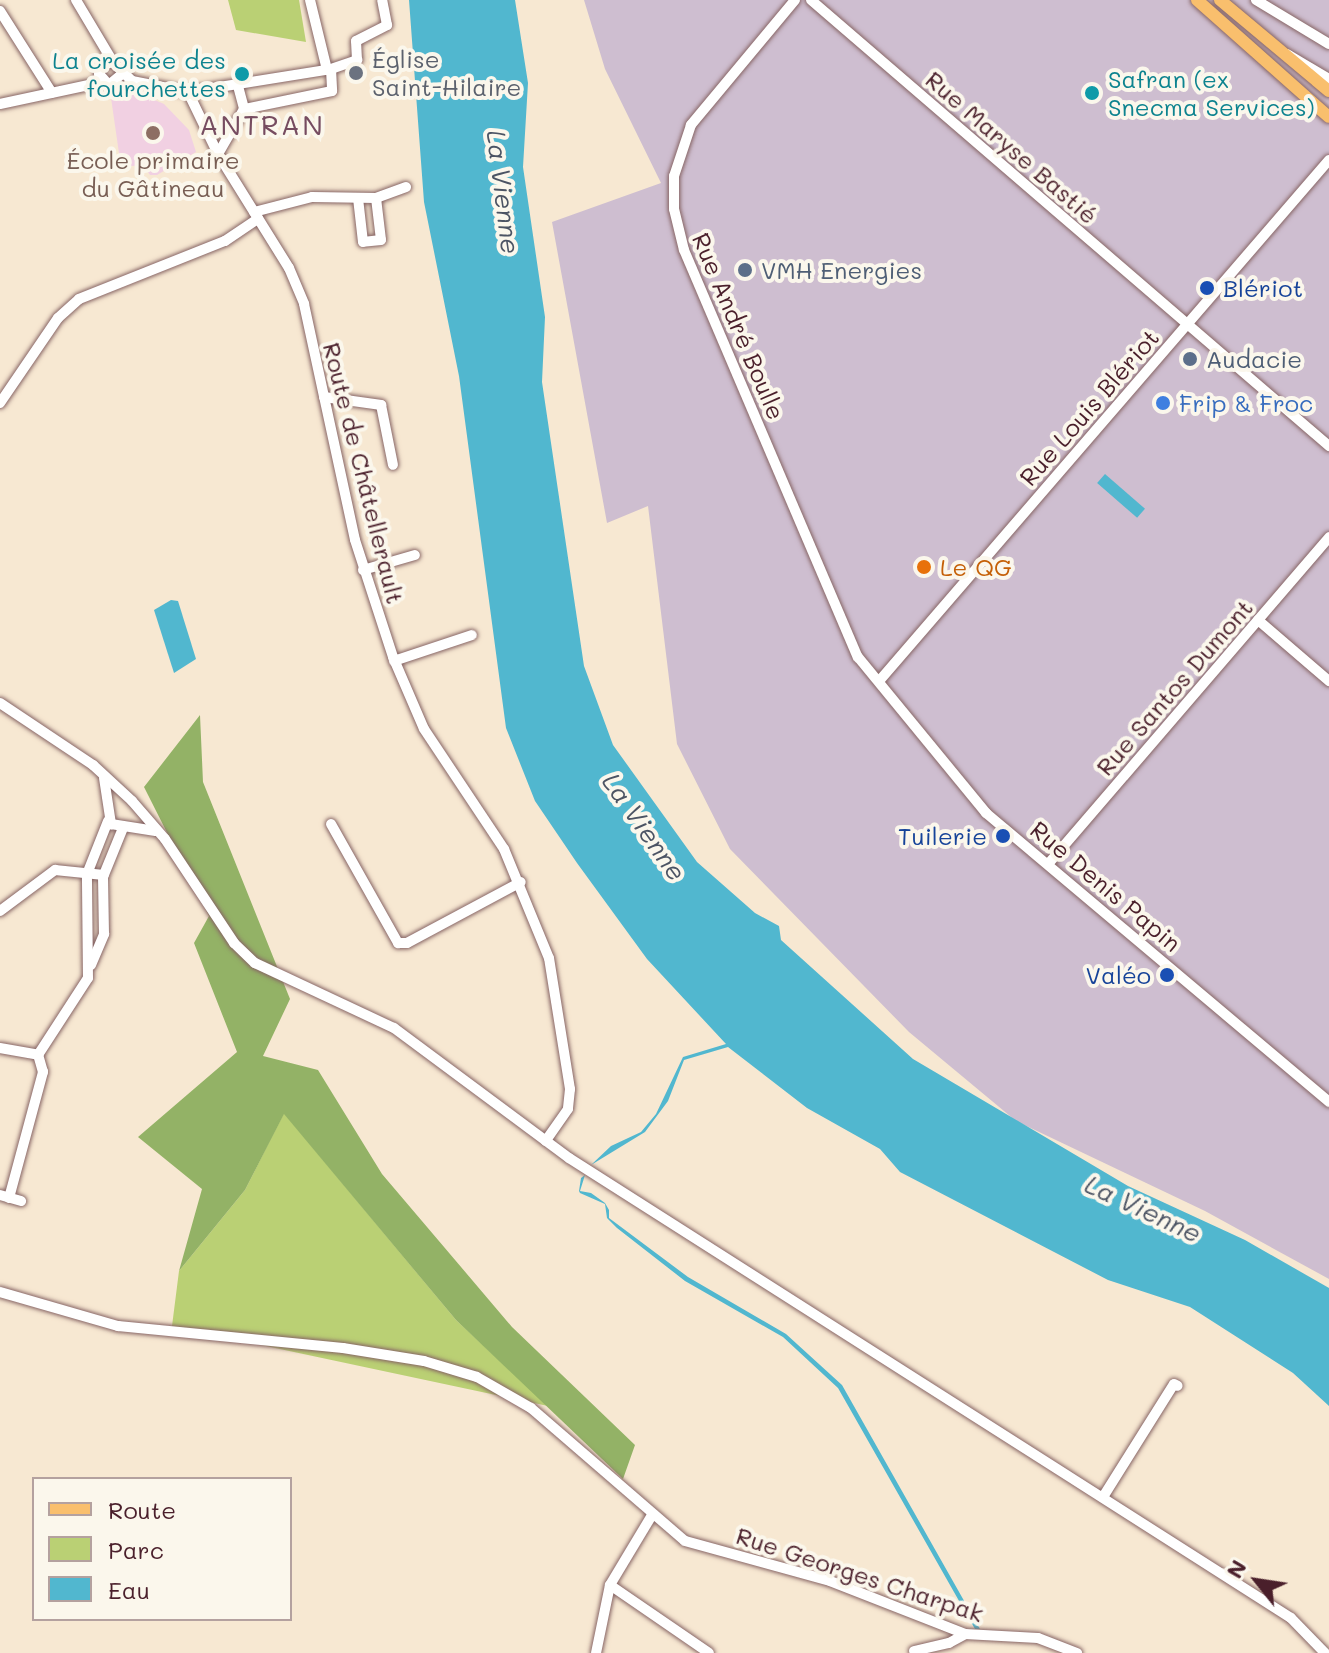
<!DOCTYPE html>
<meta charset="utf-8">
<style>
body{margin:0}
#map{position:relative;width:1329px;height:1653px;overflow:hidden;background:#f7e8d2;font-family:Mali,sans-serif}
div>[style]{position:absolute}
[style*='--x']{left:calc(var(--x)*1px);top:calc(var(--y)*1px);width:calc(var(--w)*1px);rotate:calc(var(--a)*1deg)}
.built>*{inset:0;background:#f1d0e2}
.industrial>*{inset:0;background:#cebed0}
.green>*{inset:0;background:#bad074}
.forest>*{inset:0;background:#93b266}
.water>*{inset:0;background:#51b7cf;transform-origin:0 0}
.roads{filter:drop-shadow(0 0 2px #876565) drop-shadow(0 0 2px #876565)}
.minor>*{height:10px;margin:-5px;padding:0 5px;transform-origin:5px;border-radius:5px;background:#fff}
.major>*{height:12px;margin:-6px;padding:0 6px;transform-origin:6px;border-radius:6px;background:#f9bf6d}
.dots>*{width:22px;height:22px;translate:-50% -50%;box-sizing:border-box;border:4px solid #fbf7ec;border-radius:50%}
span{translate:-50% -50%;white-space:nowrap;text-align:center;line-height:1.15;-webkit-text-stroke:8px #fbf7ec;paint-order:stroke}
.worship-label{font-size:24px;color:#5b616d}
.left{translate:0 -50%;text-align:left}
.culture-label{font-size:24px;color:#0d838f}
.right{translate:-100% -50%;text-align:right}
.street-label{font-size:24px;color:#4a1f2b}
.education-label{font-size:24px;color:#785e54}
.service-label{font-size:24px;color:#4e5e75}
.transit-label{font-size:24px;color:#164399}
.shop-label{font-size:24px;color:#366cbe}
.food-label{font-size:24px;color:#c56008}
.water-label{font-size:26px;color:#4c5464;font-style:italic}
.quarter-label{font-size:28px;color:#764c60;letter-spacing:2px}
.legend{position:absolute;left:32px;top:1477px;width:260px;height:144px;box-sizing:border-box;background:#fbf7ec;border:2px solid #b4a19f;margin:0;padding:10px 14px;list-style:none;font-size:24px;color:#4a1f2b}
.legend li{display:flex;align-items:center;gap:16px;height:40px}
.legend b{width:40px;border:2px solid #b4a19f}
.north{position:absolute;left:1217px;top:1541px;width:80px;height:80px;-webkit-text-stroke:6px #fbf7ec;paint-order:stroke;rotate:300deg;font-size:22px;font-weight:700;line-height:32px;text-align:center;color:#4a1f2b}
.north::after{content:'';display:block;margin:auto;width:28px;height:36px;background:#4a1f2b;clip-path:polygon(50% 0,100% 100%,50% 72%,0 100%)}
</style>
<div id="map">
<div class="built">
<i style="clip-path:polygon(110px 91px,141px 94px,164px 104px,189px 130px,196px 152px,157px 175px,150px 175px,143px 165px,121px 167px)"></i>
</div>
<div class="industrial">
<i style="clip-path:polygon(584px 0,1329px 0,1329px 1279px,1205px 1211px,1016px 1121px,909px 1032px,730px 849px,677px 744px,648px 506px,607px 523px,552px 222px,661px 183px,605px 69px)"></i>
</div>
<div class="green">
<i style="clip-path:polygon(228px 0,299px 0,306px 42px,236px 30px)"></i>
<i style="clip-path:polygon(284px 1113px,456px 1320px,548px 1406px,172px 1326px,179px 1271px,245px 1190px)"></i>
</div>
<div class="forest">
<i style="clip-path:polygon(200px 715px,203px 782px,290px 999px,263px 1056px,318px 1070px,382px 1174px,512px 1327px,635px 1445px,623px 1479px,456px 1320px,284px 1114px,245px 1190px,179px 1271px,202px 1189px,138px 1137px,237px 1052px,194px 943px,209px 916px,144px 787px)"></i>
</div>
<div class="water">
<i style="clip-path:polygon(409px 0,515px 0,528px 83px,523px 167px,545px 317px,542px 382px,584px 666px,613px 745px,697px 862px,755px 913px,779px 926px,781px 940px,913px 1059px,1128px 1186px,1245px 1240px,1329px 1288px,1329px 1406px,1293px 1373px,1190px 1307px,1108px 1280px,900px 1172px,880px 1149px,807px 1108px,728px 1047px,684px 1060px,668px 1101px,645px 1132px,591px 1165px,611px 1146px,641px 1132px,656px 1114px,683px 1057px,726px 1044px,647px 959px,577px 863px,535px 801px,506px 728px,459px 376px,424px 202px)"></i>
<i style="left:1105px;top:474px;width:53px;height:12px;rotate:41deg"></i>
<i style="clip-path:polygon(171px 600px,178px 601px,196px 659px,174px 673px,154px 610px)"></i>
<i style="clip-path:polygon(585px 1175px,580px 1191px,591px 1193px,605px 1203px,609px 1210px,609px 1218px,688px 1277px,786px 1334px,842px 1385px,980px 1629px,975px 1629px,838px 1388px,783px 1337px,685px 1281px,617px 1228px,607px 1218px,605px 1204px,580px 1193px,579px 1191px,581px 1178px)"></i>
</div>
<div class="roads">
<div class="minor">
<i style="--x:76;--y:0;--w:72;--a:59.2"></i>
<i style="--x:310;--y:0;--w:72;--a:76.3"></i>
<i style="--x:795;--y:0;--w:163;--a:129.8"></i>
<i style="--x:691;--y:125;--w:54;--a:108.4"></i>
<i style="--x:674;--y:176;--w:33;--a:90"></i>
<i style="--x:674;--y:209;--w:42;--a:76.3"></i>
<i style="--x:684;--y:250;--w:443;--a:66.9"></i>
<i style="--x:858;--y:657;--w:202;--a:50.6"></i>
<i style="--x:986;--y:813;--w:449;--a:40.1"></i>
<i style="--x:811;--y:0;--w:684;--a:40.73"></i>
<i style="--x:1256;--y:0;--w:85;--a:31.1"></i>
<i style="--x:0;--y:11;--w:97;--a:57.6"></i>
<i style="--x:1287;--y:54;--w:49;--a:30.8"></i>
<i style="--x:331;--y:69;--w:28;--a:-19"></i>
<i style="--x:357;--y:60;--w:19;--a:-93"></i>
<i style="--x:356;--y:41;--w:35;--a:-27"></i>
<i style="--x:387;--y:25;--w:25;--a:-101"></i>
<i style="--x:122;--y:74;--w:17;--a:140"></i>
<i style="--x:109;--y:85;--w:15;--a:-132"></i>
<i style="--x:99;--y:74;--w:10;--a:-66"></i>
<i style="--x:103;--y:65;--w:10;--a:-17"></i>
<i style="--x:113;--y:62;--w:27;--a:45"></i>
<i style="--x:132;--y:81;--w:57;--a:11.1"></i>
<i style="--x:188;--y:92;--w:69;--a:64.2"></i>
<i style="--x:218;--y:154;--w:134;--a:58.1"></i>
<i style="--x:289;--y:268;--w:39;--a:67"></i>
<i style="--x:304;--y:304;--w:241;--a:77.8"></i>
<i style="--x:355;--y:540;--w:123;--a:72"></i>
<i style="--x:393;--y:657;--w:78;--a:66.7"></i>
<i style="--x:424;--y:729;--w:144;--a:56.3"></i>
<i style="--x:504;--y:849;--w:118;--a:67.6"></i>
<i style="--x:549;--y:958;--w:133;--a:80.9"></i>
<i style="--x:570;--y:1089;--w:20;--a:96"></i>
<i style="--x:568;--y:1109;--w:39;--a:125"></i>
<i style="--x:238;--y:86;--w:24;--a:75"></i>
<i style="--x:188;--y:92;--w:145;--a:-9.1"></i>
<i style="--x:331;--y:69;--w:22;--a:87"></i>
<i style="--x:332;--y:91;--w:90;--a:168.4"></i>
<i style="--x:244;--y:109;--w:52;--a:120"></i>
<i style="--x:0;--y:104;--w:105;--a:-12.1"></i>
<i style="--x:376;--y:198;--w:32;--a:-20"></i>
<i style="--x:254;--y:212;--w:60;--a:-14.5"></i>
<i style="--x:312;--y:197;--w:64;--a:0.9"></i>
<i style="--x:376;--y:198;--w:42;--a:83.2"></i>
<i style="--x:381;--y:240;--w:18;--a:174"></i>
<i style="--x:363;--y:242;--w:44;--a:-96.5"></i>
<i style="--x:324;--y:397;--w:58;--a:8"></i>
<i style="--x:381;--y:405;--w:61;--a:78.7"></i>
<i style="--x:0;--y:403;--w:103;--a:-55.7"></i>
<i style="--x:58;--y:318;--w:28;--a:-42"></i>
<i style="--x:79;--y:299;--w:157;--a:-21.7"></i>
<i style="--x:225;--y:241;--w:40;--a:-34"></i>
<i style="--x:363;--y:570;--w:54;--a:-16.1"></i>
<i style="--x:1258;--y:620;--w:94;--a:40.7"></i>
<i style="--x:394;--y:661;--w:82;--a:-18.4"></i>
<i style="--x:880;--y:680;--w:687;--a:-49.19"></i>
<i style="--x:0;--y:703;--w:112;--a:33.7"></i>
<i style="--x:93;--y:765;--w:53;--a:42.7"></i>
<i style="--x:132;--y:801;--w:50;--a:49"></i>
<i style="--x:165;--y:839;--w:125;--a:56.4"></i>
<i style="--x:234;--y:943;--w:29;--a:44"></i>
<i style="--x:255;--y:963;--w:153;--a:25.1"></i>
<i style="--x:394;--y:1028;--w:218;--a:36.6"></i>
<i style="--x:569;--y:1158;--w:856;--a:32.5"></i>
<i style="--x:1291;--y:1618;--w:49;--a:45.8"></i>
<i style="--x:104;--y:778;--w:47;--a:81.3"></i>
<i style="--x:111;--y:824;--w:45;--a:9"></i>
<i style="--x:331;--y:824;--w:137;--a:60.6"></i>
<i style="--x:398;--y:943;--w:9;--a:0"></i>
<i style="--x:407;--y:943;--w:129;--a:-28.2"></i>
<i style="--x:1049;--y:863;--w:430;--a:-49.3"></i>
<i style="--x:0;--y:911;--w:69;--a:-36.7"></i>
<i style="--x:55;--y:870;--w:49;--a:5.8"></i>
<i style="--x:91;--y:965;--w:34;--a:-67"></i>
<i style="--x:104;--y:934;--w:57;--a:-91"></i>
<i style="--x:103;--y:877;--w:53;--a:-67.8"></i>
<i style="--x:0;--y:1048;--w:39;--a:10"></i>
<i style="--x:38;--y:1055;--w:92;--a:-57"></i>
<i style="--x:88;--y:978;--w:104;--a:-90.6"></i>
<i style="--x:87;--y:874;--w:57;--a:-68.4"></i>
<i style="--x:0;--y:1195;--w:22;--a:16"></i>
<i style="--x:9;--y:1198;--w:131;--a:-74.9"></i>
<i style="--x:43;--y:1072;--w:18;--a:-106"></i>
<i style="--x:0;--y:1292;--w:123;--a:16.1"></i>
<i style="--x:118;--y:1326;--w:226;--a:5.6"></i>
<i style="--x:343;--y:1348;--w:82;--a:9.1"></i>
<i style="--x:424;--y:1361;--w:55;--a:16.8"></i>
<i style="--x:477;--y:1377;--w:62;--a:29.9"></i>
<i style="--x:531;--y:1408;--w:203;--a:40.8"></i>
<i style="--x:685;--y:1541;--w:150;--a:15.4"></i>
<i style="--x:830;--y:1581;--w:145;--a:21.4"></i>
<i style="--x:965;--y:1634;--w:73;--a:3.1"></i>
<i style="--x:1038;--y:1638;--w:42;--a:21"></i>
<i style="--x:1103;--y:1497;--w:133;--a:-57.9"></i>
<i style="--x:1174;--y:1384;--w:4;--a:27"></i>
<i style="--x:610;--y:1585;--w:120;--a:34.5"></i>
<i style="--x:914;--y:1651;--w:36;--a:-13"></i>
<i style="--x:949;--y:1643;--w:18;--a:-29"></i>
<i style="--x:596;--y:1653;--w:69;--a:-78.4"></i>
<i style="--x:610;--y:1585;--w:82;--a:-59"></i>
</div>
<div class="major">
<i style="--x:1197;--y:0;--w:176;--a:41.6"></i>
<i style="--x:1220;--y:0;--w:142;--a:39.9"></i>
</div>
</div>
<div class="dots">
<i style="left:356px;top:73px;background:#6b7280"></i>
<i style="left:242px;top:74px;background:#0f9aa8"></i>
<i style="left:1092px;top:93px;background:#0f9aa8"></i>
<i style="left:153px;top:133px;background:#8d6e63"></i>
<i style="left:745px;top:270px;background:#5c6f8a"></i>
<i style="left:1207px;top:288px;background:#1a4fb4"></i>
<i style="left:1190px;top:359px;background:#5c6f8a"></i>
<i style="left:1163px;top:403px;background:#3f7fe0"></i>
<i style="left:924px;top:567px;background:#e8710a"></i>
<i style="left:1003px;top:836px;background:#1a4fb4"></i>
<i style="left:1167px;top:975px;background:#1a4fb4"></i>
</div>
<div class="worship-label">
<span class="left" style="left:372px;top:73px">Église<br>Saint-Hilaire</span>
</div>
<div class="culture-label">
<span class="right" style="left:226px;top:74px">La croisée des<br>fourchettes</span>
<span class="left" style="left:1108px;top:93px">Safran (ex<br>Snecma Services)</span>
</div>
<div class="street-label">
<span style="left:1012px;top:147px;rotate:41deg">Rue Maryse Bastié</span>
<span style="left:739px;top:326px;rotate:67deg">Rue André Boulle</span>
<span style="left:1089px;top:407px;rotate:-49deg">Rue Louis Blériot</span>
<span style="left:364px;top:473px;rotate:76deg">Route de Châtellerault</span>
<span style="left:1174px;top:687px;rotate:-49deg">Rue Santos Dumont</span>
<span style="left:1106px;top:886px;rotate:40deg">Rue Denis Papin</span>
<span style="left:860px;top:1574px;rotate:18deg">Rue Georges Charpak</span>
</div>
<div class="education-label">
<span style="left:153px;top:174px">École primaire<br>du Gâtineau</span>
</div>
<div class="service-label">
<span class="left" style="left:761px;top:270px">VMH Energies</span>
<span class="left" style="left:1206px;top:359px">Audacie</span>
</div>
<div class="transit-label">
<span class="left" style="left:1223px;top:288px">Blériot</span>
<span class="right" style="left:987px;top:836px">Tuilerie</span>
<span class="right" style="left:1151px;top:975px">Valéo</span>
</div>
<div class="shop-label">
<span class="left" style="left:1179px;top:403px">Frip &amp; Froc</span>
</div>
<div class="food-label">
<span class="left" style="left:940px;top:567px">Le QG</span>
</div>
<div class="water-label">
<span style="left:503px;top:192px;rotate:83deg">La Vienne</span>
<span style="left:644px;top:827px;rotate:55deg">La Vienne</span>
<span style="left:1143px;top:1209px;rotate:25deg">La Vienne</span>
</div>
<div class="quarter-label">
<span style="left:262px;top:124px">ANTRAN</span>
</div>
<ul class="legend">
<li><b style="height:10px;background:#f9bf6d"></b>Route</li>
<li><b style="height:22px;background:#bad074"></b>Parc</li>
<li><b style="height:22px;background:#51b7cf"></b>Eau</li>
</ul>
<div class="north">N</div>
</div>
